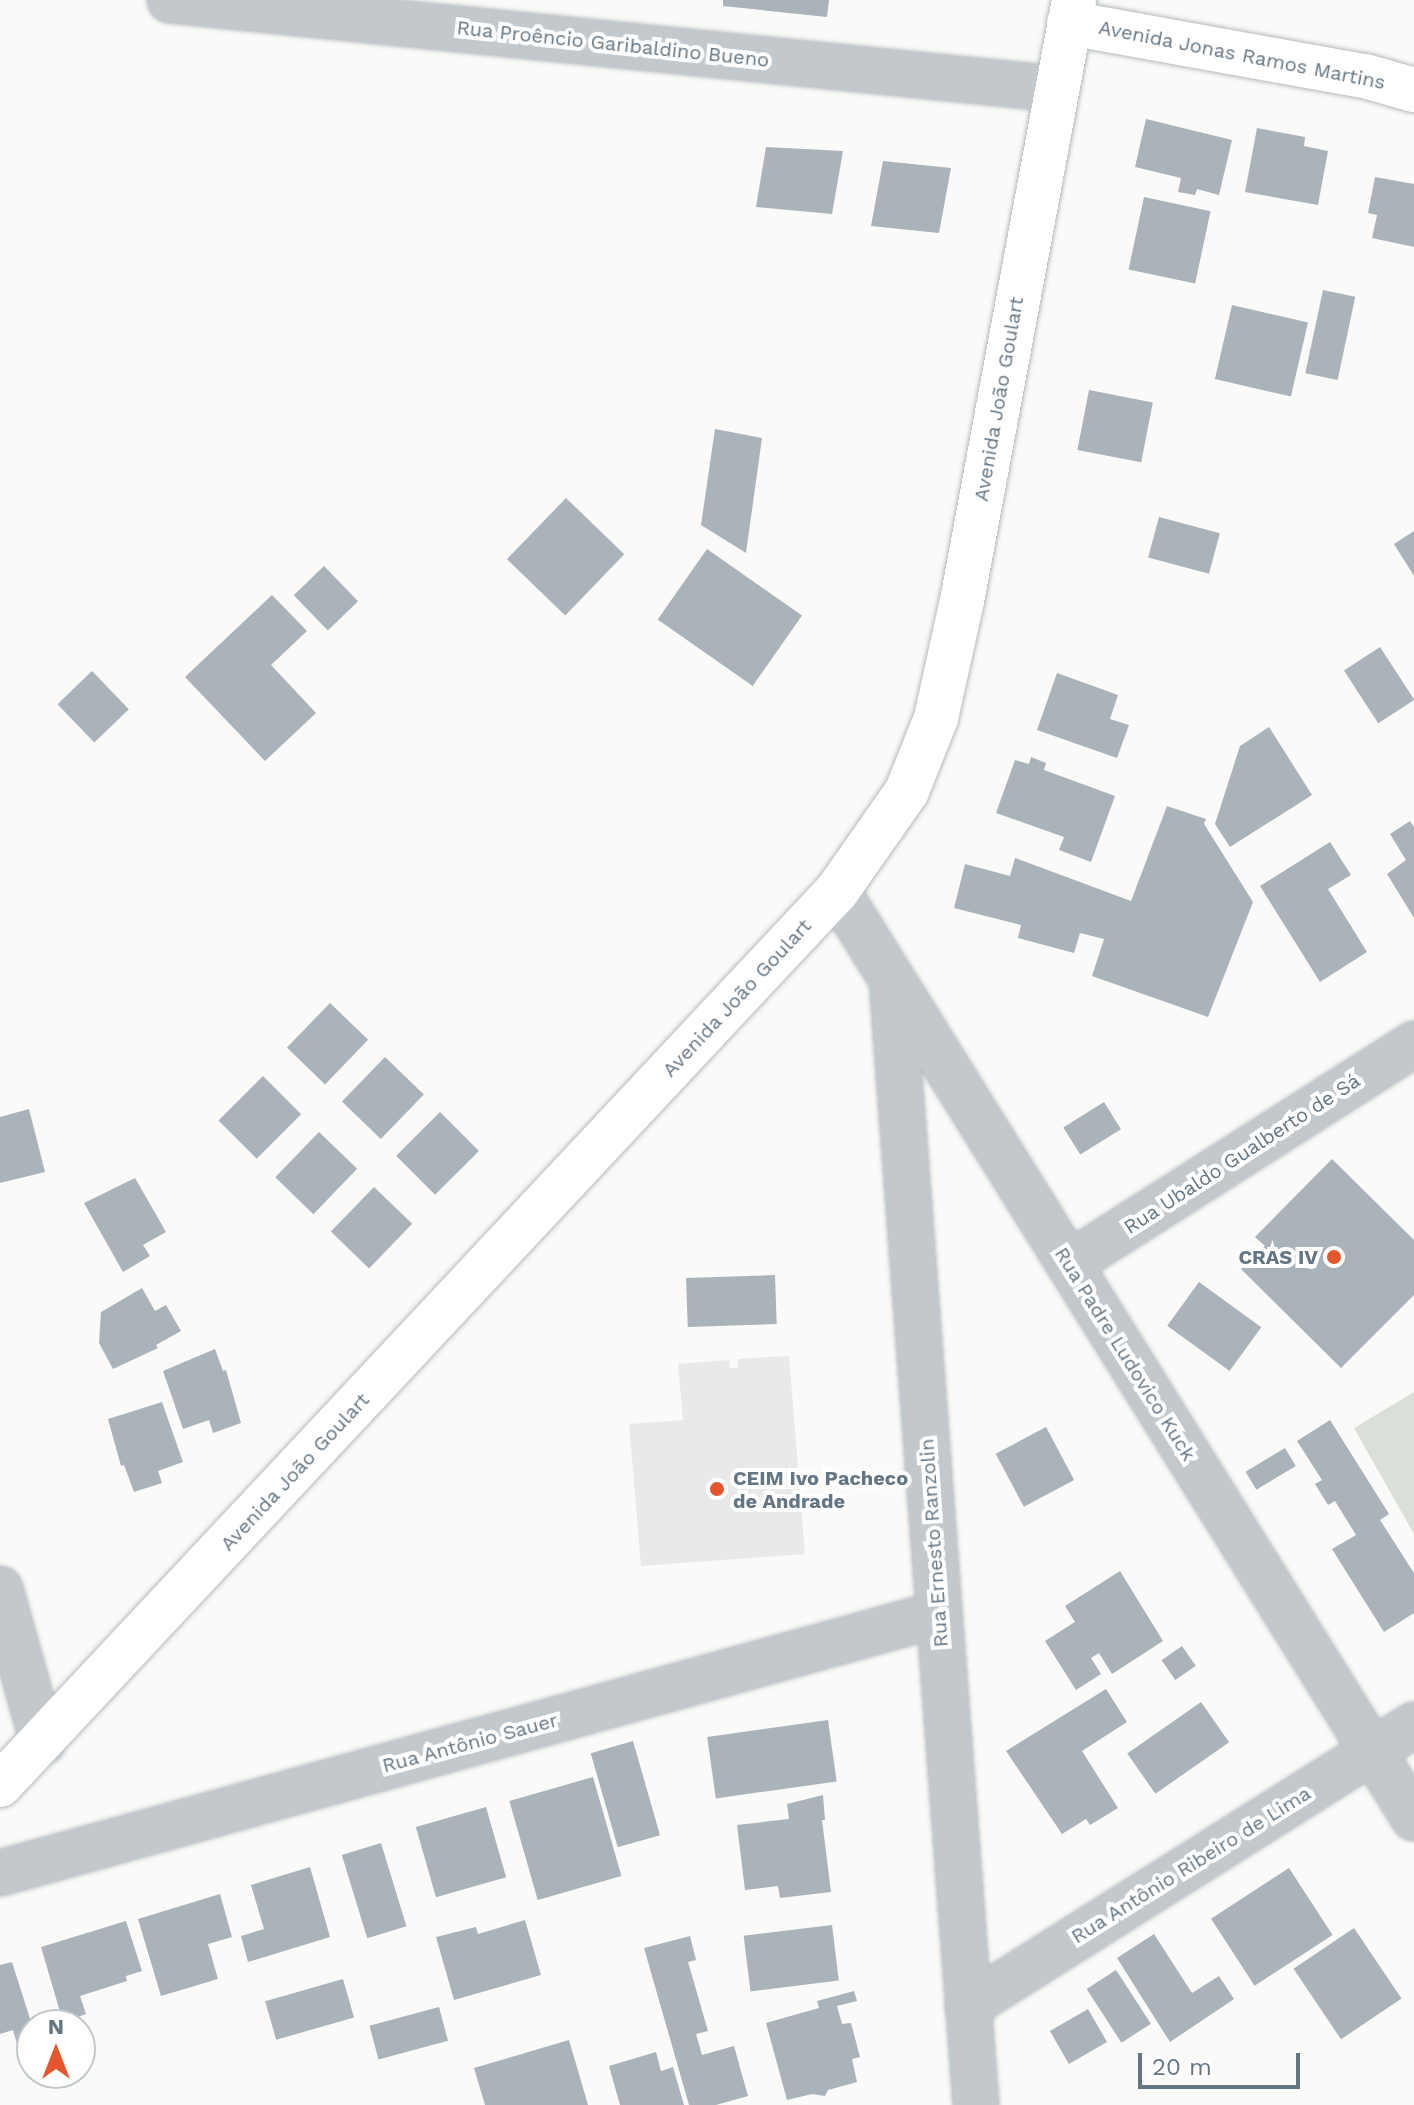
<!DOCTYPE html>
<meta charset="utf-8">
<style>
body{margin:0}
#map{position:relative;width:1414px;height:2105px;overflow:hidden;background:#fafaf8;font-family:"Work Sans",sans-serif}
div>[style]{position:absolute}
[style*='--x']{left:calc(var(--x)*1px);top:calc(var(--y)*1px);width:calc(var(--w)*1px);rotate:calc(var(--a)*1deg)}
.built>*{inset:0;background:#e8e9e9}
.green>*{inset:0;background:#dadfd7}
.building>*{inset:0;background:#aab3b9;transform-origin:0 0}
.roads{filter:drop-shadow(0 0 2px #b3babf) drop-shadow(0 0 2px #b3babf)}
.street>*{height:44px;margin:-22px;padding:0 22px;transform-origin:22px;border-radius:22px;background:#c3c8cc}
.secondary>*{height:44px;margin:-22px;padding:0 22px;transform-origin:22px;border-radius:22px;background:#fff}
.dots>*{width:22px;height:22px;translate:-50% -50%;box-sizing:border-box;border:4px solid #fff;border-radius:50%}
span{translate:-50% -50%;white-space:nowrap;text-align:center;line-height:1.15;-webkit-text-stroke:8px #fff;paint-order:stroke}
.street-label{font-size:20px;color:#657683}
.poi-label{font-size:20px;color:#657683;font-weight:700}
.right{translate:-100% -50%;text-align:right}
.left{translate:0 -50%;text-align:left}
.north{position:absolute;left:16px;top:2009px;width:80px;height:80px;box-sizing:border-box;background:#fff;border:2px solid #c1c8cd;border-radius:50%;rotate:0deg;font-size:22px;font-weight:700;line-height:32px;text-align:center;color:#657683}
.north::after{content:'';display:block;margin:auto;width:28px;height:36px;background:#e4572e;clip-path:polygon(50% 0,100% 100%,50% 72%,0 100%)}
.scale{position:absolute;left:1138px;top:2053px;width:162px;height:36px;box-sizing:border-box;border:4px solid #657683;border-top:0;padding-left:10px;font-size:24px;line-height:28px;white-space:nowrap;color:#657683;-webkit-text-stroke:6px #fff;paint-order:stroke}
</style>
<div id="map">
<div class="built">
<i style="clip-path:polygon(789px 1356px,805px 1554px,641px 1566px,629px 1424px,683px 1420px,678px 1364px,729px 1360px,730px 1368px,738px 1368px,738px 1359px)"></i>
</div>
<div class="green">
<i style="clip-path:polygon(1414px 1392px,1414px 1534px,1354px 1428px)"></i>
</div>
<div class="building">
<i style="clip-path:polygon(723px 0,829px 0,827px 17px,723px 6px)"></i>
<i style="clip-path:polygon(1146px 119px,1232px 140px,1219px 195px,1197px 189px,1195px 195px,1178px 192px,1181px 178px,1135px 167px)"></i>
<i style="clip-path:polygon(1257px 128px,1305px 137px,1304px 146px,1328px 151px,1318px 205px,1245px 192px)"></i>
<i style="clip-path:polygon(766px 147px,843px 151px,832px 214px,756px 207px)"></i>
<i style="clip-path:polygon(883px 161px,951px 168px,939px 233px,871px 226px)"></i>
<i style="clip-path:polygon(1375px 177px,1414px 184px,1414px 247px,1372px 238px,1377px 215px,1368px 213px)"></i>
<i style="left:1144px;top:197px;width:68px;height:74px;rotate:12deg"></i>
<i style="left:1323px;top:290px;width:33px;height:85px;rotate:12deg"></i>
<i style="left:1232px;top:305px;width:78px;height:76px;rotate:13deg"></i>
<i style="left:1089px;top:390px;width:65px;height:61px;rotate:11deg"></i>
<i style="clip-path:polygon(715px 429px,762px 438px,746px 553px,701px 525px)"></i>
<i style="left:566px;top:498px;width:81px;height:85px;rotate:44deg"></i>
<i style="left:1159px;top:517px;width:63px;height:42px;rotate:15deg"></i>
<i style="clip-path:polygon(1414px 531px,1414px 576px,1394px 544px)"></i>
<i style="left:707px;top:549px;width:116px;height:86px;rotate:35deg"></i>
<i style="left:324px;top:566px;width:49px;height:42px;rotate:46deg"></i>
<i style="clip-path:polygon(272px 595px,307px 631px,271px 665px,316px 713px,265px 761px,185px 677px)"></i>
<i style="left:1380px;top:647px;width:63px;height:43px;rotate:57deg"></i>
<i style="left:92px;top:671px;width:53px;height:48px;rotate:46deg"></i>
<i style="clip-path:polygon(1057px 673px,1118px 695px,1110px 719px,1129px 725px,1117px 758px,1037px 730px)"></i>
<i style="clip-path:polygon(1269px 727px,1312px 795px,1230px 847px,1215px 824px,1240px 746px)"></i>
<i style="clip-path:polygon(1031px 757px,1046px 763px,1044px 770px,1115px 796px,1091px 862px,1059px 850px,1064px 837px,996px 813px,1015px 760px,1029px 764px)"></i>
<i style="clip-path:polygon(1167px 806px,1206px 819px,1204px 824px,1253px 902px,1208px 1017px,1092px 976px,1104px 939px,1080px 933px,1074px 953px,1018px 938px,1021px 925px,954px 908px,965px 864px,1010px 876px,1015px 858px,1131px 901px)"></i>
<i style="clip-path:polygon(1410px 821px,1414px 827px,1414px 918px,1387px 874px,1406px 860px,1390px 834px)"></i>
<i style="clip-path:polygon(1330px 842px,1351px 875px,1328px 889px,1367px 952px,1320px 982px,1260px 886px)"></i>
<i style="left:330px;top:1003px;width:53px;height:62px;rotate:44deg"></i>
<i style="left:385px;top:1057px;width:54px;height:62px;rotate:44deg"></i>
<i style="left:263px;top:1076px;width:54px;height:63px;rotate:45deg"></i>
<i style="left:1104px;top:1102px;width:32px;height:48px;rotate:58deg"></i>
<i style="clip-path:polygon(29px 1109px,45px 1172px,0 1183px,0 1117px)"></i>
<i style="left:440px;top:1112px;width:55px;height:62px;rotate:45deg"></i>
<i style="left:319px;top:1132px;width:53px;height:63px;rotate:44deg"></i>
<i style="clip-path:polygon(1332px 1159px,1414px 1240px,1414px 1295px,1341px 1368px,1241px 1269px,1265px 1246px,1255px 1237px)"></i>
<i style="clip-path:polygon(135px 1178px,166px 1232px,143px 1245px,150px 1256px,123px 1272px,84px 1203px)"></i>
<i style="left:374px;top:1187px;width:53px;height:62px;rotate:44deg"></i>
<i style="left:775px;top:1275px;width:49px;height:89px;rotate:88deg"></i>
<i style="left:1199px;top:1282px;width:77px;height:54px;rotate:36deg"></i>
<i style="clip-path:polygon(142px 1288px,155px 1311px,166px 1305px,181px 1331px,156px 1345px,158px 1348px,113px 1369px,99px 1343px,101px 1312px)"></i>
<i style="clip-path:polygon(215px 1349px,223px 1371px,226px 1370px,241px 1423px,213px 1433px,209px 1420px,183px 1429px,163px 1371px)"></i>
<i style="clip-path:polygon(162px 1402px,183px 1462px,158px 1471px,162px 1483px,134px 1492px,124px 1465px,121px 1466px,108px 1419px)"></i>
<i style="clip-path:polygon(1330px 1420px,1389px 1514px,1380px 1520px,1414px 1573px,1414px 1613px,1384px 1632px,1332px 1549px,1356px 1535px,1335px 1501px,1328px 1505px,1315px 1484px,1322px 1480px,1297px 1441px)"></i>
<i style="left:1046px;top:1427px;width:60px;height:57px;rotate:62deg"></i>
<i style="left:1285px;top:1448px;width:21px;height:46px;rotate:59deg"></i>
<i style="clip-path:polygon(1120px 1571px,1163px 1641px,1112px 1674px,1099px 1653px,1091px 1658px,1101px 1674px,1076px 1690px,1045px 1641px,1075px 1622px,1065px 1606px)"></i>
<i style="left:1182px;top:1646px;width:24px;height:25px;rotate:55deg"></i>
<i style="clip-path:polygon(1106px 1689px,1127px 1722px,1082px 1751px,1118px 1808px,1090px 1825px,1086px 1819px,1062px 1834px,1006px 1751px)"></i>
<i style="left:1201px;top:1702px;width:49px;height:90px;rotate:55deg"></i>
<i style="left:828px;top:1720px;width:62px;height:122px;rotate:82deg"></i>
<i style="left:633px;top:1741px;width:98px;height:44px;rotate:74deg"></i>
<i style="left:593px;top:1777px;width:103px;height:87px;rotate:74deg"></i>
<i style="clip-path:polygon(823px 1795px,825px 1820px,822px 1820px,831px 1892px,780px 1898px,778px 1886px,745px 1890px,737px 1825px,789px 1819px,787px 1804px)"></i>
<i style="left:486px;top:1807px;width:73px;height:73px;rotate:74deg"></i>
<i style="left:381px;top:1843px;width:87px;height:41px;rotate:73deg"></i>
<i style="clip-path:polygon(310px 1867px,330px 1937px,248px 1962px,241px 1936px,264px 1929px,251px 1885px)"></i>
<i style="left:1289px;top:1868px;width:80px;height:93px;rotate:57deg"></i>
<i style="clip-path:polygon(220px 1894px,232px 1937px,208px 1944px,218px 1979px,161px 1996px,138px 1919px)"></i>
<i style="clip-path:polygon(525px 1920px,541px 1975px,454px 2000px,436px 1937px,476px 1927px,478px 1934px)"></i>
<i style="clip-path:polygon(126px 1921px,142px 1971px,126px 1976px,127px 1981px,80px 1996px,86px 2014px,63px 2022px,41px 1947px)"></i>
<i style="left:832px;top:1925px;width:56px;height:89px;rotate:83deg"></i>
<i style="left:1354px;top:1928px;width:85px;height:73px;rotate:56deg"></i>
<i style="clip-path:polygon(1154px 1934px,1192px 1993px,1219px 1976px,1234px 1999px,1170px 2042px,1117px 1958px)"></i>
<i style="clip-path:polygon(690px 1936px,696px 1960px,688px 1962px,708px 2031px,696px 2034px,702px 2055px,734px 2046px,748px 2096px,716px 2105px,689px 2105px,644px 1948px)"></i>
<i style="clip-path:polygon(12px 1962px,32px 2025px,32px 2043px,18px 2047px,13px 2030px,0 2034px,0 1965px)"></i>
<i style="left:1116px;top:1970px;width:64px;height:35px;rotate:57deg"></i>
<i style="left:343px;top:1979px;width:40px;height:81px;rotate:74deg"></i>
<i style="clip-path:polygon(854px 1991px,857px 2001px,837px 2006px,842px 2024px,851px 2023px,860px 2057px,852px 2059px,857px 2082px,828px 2090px,825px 2096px,812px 2094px,787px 2100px,766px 2023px,819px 2008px,817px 2001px)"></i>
<i style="left:439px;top:2007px;width:35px;height:72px;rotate:75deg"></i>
<i style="left:1088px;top:2009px;width:38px;height:44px;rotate:60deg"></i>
<i style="clip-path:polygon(569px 2040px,588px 2105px,485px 2105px,474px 2068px)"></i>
<i style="clip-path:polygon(656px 2052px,661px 2071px,673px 2067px,684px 2105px,620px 2105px,609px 2066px)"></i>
</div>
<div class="roads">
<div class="street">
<i style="--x:170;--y:0;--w:891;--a:5.73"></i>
<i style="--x:837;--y:891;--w:1092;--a:58.1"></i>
<i style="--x:892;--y:980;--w:1128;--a:85.73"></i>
<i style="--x:1069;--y:1264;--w:409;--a:-32.5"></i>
<i style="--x:0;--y:1589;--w:159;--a:74.3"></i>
<i style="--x:0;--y:1873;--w:974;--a:-15.42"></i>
<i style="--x:968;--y:2006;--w:527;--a:-32.21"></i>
</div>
<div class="secondary">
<i style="--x:1069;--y:23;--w:301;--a:10.2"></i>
<i style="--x:1365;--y:76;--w:51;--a:15.9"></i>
<i style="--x:0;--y:1785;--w:1225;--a:-46.89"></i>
<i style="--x:837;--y:891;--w:122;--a:-55"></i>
<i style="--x:907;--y:791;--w:79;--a:-68.3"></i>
<i style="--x:936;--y:718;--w:120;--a:-77.5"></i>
<i style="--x:962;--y:601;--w:611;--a:-79.44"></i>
</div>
</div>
<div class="dots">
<i style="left:1334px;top:1257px;background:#e4572e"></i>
<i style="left:717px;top:1489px;background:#e4572e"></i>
</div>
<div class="street-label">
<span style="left:613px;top:44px;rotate:6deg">Rua Proêncio Garibaldino Bueno</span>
<span style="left:1242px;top:55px;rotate:11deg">Avenida Jonas Ramos Martins</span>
<span style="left:999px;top:399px;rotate:-80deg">Avenida João Goulart</span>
<span style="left:737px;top:998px;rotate:-47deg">Avenida João Goulart</span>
<span style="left:1242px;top:1154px;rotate:-33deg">Rua Ubaldo Gualberto de Sá</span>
<span style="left:1125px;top:1354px;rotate:58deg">Rua Padre Ludovico Kuck</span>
<span style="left:295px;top:1472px;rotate:-47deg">Avenida João Goulart</span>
<span style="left:934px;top:1543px;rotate:-94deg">Rua Ernesto Ranzolin</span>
<span style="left:470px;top:1743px;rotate:-15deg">Rua Antônio Sauer</span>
<span style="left:1191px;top:1865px;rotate:-32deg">Rua Antônio Ribeiro de Lima</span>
</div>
<div class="poi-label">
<span class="right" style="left:1318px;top:1257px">CRAS IV</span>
<span class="left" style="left:733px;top:1490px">CEIM Ivo Pacheco<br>de Andrade</span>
</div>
<div class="north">N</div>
<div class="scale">20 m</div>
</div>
